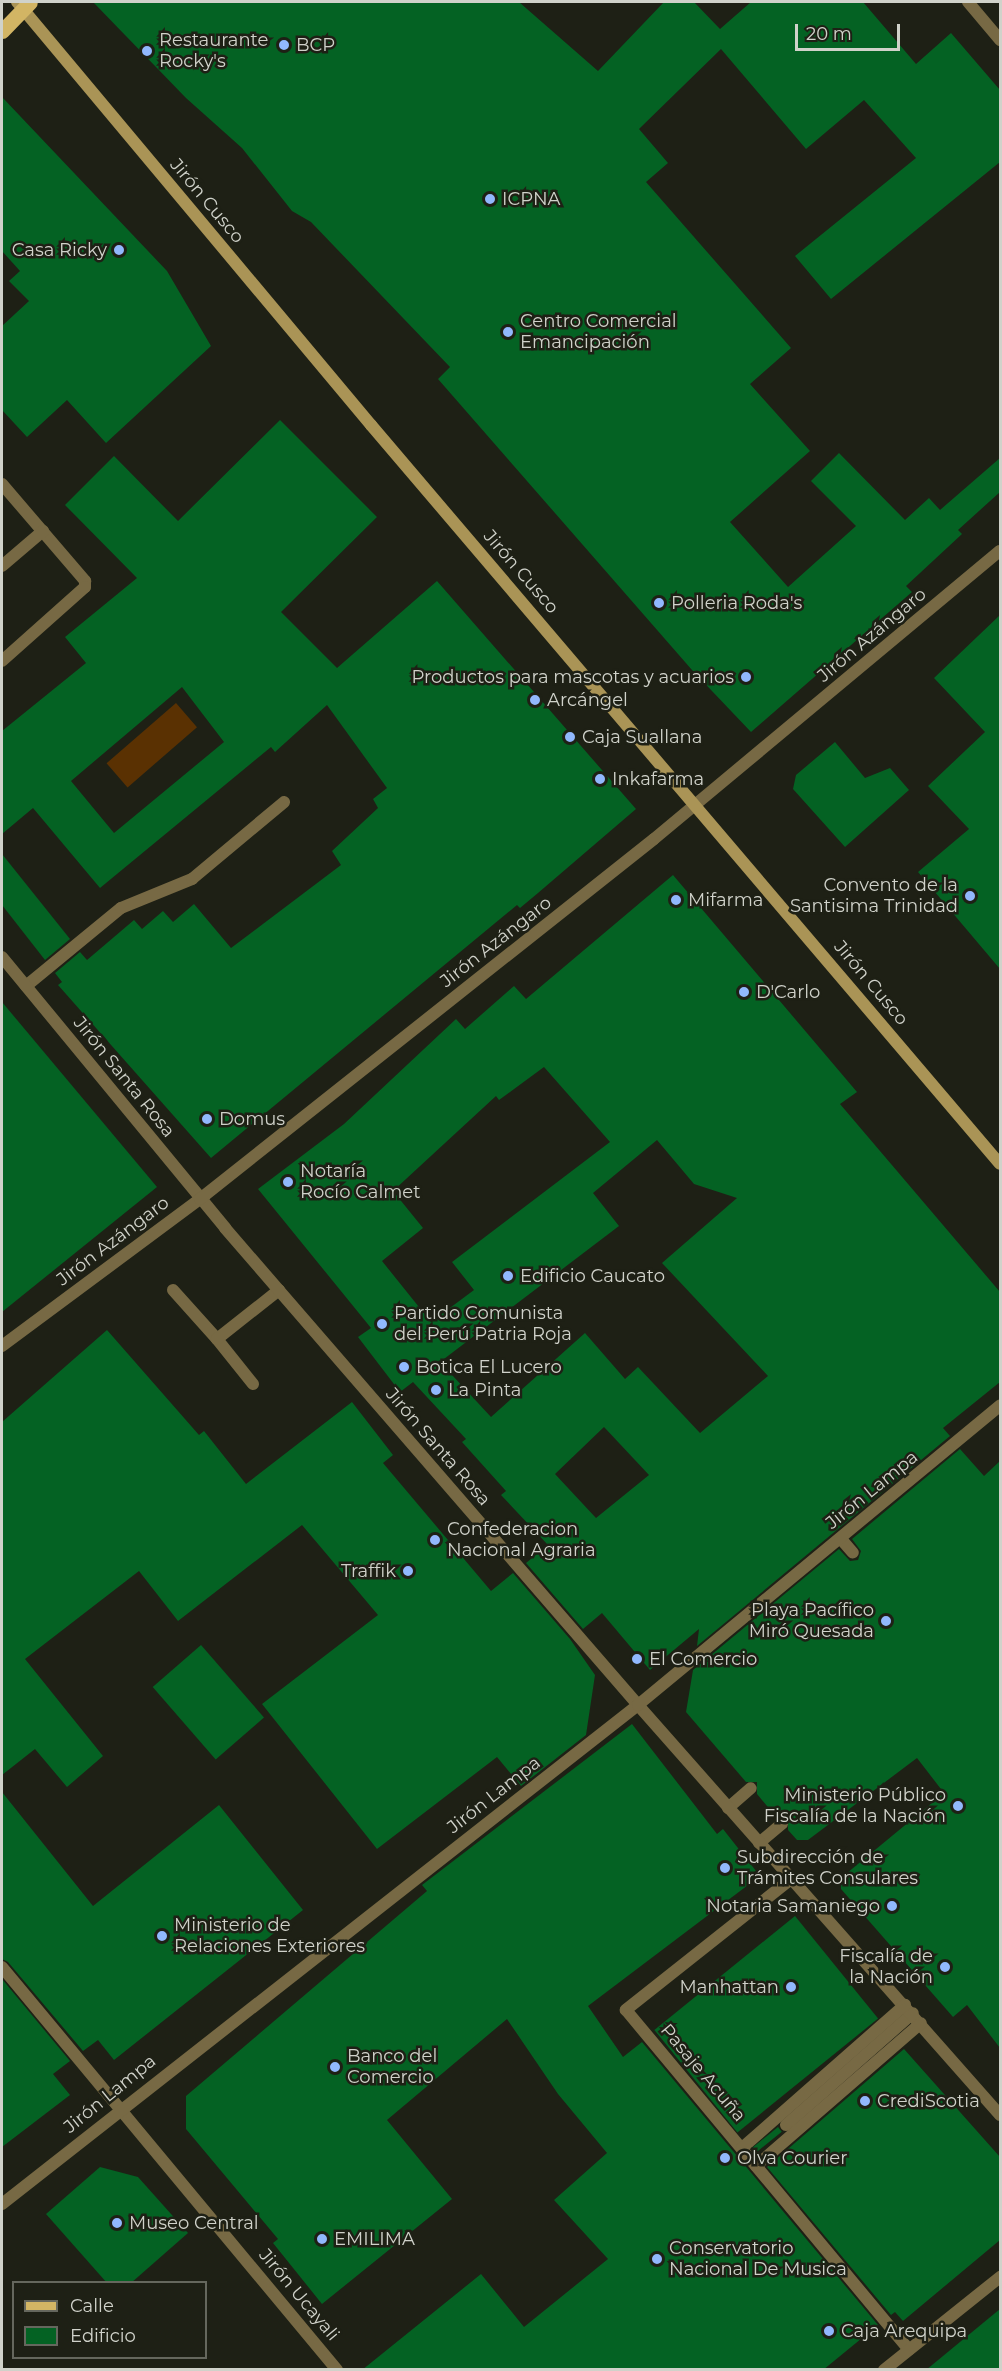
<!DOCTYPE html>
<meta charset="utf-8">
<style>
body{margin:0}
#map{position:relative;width:1002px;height:2371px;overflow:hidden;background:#1e2015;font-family:Montserrat,sans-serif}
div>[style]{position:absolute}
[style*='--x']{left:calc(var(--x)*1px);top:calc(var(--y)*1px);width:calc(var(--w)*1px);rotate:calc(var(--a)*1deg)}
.green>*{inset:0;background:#5a3102;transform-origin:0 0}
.building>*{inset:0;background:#046223;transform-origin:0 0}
.lane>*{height:12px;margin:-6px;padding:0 6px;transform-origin:6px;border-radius:6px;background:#776944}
.street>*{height:12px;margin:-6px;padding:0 6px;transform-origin:6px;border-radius:6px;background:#776944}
.secondary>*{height:12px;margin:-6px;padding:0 6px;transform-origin:6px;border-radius:6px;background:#aa9456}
.primary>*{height:15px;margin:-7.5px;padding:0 7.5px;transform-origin:7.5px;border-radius:7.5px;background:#d2b564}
.dots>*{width:16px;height:16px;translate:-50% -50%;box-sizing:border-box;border:3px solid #1e2015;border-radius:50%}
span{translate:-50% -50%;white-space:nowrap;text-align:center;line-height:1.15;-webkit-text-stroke:5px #1e2015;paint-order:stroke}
.poi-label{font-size:18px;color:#d0d2ca}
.left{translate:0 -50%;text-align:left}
.right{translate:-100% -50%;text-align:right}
.street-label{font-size:18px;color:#d0d2ca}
.frame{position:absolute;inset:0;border:3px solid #d0d2ca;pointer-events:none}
.legend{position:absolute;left:12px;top:2281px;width:195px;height:78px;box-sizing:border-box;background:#1e2015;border:2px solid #65675d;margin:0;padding:8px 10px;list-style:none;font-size:18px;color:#d0d2ca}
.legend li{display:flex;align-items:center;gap:12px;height:30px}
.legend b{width:30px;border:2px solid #65675d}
.scale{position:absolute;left:795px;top:24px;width:105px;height:27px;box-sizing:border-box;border:3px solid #d0d2ca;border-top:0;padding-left:8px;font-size:18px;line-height:21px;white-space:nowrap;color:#d0d2ca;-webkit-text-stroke:4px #1e2015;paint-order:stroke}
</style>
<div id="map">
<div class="green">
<i style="left:176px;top:703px;width:32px;height:92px;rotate:49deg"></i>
</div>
<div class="building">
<i style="clip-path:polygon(93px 2px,519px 2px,598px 71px,664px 2px,694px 2px,720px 29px,751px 2px,863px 2px,916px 64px,951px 33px,1000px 90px,1000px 162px,831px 299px,795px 256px,916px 158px,864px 100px,806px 149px,721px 49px,639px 129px,668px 163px,646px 182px,791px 348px,750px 384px,810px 451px,730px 522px,788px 587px,856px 526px,811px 481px,839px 453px,905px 520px,929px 498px,940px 510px,1000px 458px,1000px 492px,958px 530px,962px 534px,906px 586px,912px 592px,751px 732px,692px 670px,438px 379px,450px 367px,311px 222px,292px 211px,242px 148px,186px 98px)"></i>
<i style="clip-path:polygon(2px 97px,167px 271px,211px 346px,106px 443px,67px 400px,27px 437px,2px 410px,2px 326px,29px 301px,9px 281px,20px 271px,2px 251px)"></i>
<i style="clip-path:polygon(evenodd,280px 420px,377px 517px,281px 612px,337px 668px,437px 581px,636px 809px,538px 893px,520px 908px,517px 905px,211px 1158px,58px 985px,62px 982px,55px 973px,80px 952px,87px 960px,134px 920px,142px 929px,163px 911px,173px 922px,194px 904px,231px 948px,341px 865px,332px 851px,378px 808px,373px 799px,387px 788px,327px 705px,275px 752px,271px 747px,100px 888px,33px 808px,2px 834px,2px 731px,86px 663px,65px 637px,137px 578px,65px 505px,114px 456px,178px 521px,280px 420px,182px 687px,224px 742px,114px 833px,71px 781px,182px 687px)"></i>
<i style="clip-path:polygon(1000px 615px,1000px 969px,918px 872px,969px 829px,928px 786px,985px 732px,934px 678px)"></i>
<i style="clip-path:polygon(835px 742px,865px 778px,890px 768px,909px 790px,845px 847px,793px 789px,796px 775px)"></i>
<i style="clip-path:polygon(2px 854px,70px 939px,45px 960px,2px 905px)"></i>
<i style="clip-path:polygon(evenodd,673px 875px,857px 1092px,840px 1104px,1000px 1292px,1000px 1382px,943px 1428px,950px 1436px,697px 1646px,699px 1629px,650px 1670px,602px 1613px,583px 1629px,526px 1563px,548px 1545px,501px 1495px,506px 1491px,462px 1442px,466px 1439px,413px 1382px,400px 1392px,358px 1337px,371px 1328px,258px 1189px,344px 1124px,456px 1019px,465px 1029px,514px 986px,526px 999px,673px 875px,544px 1067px,610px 1142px,452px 1262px,474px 1290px,431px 1322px,382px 1261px,423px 1228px,393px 1191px,496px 1096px,499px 1100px,544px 1067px,673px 875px,657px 1140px,694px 1184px,737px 1198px,662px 1263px,768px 1376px,700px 1433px,638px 1367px,625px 1379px,585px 1333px,491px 1417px,440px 1362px,619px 1226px,593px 1193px,657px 1140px,673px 875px,604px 1427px,649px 1475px,596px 1518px,555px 1474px,604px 1427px)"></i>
<i style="clip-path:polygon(2px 1002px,157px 1187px,2px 1312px)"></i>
<i style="clip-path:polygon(107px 1330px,199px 1435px,204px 1431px,246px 1484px,352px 1402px,393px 1455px,383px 1463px,491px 1591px,513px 1573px,570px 1639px,595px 1675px,586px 1735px,521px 1786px,497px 1757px,377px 1849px,262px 1704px,378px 1615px,302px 1525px,178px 1621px,139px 1571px,25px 1659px,103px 1756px,67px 1787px,35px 1749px,2px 1775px,2px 1422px)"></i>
<i style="clip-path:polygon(960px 1449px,984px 1476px,1000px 1461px,1000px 2048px,967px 2005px,953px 2017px,841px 1889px,841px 1878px,944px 1793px,917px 1758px,808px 1840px,797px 1840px,788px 1830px,788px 1818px,777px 1818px,757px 1794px,757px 1782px,746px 1782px,686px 1712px,693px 1670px,839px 1549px,850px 1561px,858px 1560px,861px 1551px,852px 1539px)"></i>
<i style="left:201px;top:1645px;width:96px;height:64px;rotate:49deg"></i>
<i style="clip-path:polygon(632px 1724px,717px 1834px,723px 1829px,760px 1876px,588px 2006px,623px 2057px,642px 2042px,878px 2325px,823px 2370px,362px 2370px,481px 2274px,524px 2327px,608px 2259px,554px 2200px,607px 2153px,558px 2094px,507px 2019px,387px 2120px,452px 2199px,322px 2304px,273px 2243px,278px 2239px,186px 2129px,186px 2096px,427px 1891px,422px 1885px)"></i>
<i style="clip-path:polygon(2px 1792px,93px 1906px,219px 1805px,303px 1910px,114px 2060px,98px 2040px,83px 2051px,8px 1962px,2px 1959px)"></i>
<i style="left:795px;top:1916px;width:132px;height:181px;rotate:51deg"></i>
<i style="clip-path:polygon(2px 1979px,70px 2061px,53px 2074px,70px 2095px,2px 2147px)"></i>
<i style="clip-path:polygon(904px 2049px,1000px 2157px,1000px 2240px,903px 2321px,895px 2312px,891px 2315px,767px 2167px)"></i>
<i style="left:778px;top:2127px;width:6px;height:33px;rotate:51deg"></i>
<i style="clip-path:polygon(100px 2167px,138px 2177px,188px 2233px,131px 2283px,107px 2283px,46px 2214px)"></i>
<i style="clip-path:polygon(1000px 2309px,1000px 2370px,926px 2370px)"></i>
</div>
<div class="lane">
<i style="--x:2;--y:484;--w:128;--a:49.4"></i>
<i style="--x:85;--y:581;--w:6;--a:90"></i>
<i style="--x:85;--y:587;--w:111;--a:138.3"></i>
<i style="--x:2;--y:566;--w:54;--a:-40.5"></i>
<i style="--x:26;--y:986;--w:123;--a:-39.4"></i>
<i style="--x:121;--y:908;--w:77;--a:-22.2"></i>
<i style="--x:192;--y:879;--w:120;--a:-39.9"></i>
<i style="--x:173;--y:1290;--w:66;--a:48.1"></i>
<i style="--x:253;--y:1384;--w:58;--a:-128.7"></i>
<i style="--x:217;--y:1339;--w:79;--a:-38.3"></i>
<i style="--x:841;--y:1539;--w:18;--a:49"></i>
<i style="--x:728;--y:1808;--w:30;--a:-41"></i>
<i style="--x:759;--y:1843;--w:30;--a:-40"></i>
<i style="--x:786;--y:2125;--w:169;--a:-41.4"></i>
</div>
<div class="street">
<i style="--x:968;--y:2;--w:50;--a:49.9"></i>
<i style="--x:2;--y:957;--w:351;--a:50.5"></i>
<i style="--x:225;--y:1228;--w:631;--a:49.11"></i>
<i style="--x:638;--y:1705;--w:547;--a:48.56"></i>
<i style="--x:2;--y:1346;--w:247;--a:-36.6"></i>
<i style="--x:200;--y:1199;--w:579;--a:-38.41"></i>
<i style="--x:654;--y:839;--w:450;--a:-39.8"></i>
<i style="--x:791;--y:1879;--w:211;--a:141.6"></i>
<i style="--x:626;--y:2010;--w:442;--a:50.2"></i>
<i style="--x:2;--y:1967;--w:524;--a:50.26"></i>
<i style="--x:742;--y:2148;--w:217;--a:-41.3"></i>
<i style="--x:756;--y:2166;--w:218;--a:-40.9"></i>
<i style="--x:2;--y:2204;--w:808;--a:-38.12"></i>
<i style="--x:638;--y:1705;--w:470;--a:-39.6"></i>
<i style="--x:884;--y:2370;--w:149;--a:-38.7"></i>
</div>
<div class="secondary">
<i style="--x:17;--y:2;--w:552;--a:50.07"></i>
<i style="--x:371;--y:425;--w:970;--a:49.6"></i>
</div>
<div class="primary">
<i style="--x:2;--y:31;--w:40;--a:-46"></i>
</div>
<div class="dots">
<i style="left:284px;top:45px;background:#91b8fd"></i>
<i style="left:147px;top:51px;background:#91b8fd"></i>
<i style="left:490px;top:199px;background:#91b8fd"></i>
<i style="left:119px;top:250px;background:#91b8fd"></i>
<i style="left:508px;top:332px;background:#91b8fd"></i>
<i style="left:659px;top:603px;background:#91b8fd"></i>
<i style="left:746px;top:677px;background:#91b8fd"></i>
<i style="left:535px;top:700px;background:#91b8fd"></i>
<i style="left:570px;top:737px;background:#91b8fd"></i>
<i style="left:600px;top:779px;background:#91b8fd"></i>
<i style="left:970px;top:896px;background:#91b8fd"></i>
<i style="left:676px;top:900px;background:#91b8fd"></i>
<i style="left:744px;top:992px;background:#91b8fd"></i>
<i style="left:207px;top:1119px;background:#91b8fd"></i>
<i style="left:288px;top:1182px;background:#91b8fd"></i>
<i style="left:508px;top:1276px;background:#91b8fd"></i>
<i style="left:382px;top:1324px;background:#91b8fd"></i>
<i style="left:404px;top:1367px;background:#91b8fd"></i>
<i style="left:436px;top:1390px;background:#91b8fd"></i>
<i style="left:435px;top:1540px;background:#91b8fd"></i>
<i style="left:408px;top:1571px;background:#91b8fd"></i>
<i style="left:886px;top:1621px;background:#91b8fd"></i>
<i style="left:637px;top:1659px;background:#91b8fd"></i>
<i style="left:958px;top:1806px;background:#91b8fd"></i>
<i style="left:725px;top:1868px;background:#91b8fd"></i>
<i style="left:892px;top:1906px;background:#91b8fd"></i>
<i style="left:162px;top:1936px;background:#91b8fd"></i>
<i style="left:945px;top:1967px;background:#91b8fd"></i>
<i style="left:791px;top:1987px;background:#91b8fd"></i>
<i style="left:335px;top:2067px;background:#91b8fd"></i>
<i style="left:865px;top:2101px;background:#91b8fd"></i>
<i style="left:725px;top:2158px;background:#91b8fd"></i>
<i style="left:117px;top:2223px;background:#91b8fd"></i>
<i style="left:322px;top:2239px;background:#91b8fd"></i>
<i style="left:657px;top:2259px;background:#91b8fd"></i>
<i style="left:829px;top:2331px;background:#91b8fd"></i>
</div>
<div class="poi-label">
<span class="left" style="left:159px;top:51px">Restaurante<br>Rocky's</span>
<span class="left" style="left:296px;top:45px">BCP</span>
<span class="left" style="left:502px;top:199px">ICPNA</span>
<span class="right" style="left:107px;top:250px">Casa Ricky</span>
<span class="left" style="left:520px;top:332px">Centro Comercial<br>Emancipación</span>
<span class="left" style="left:671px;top:603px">Polleria Roda's</span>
<span class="right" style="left:734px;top:677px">Productos para mascotas y acuarios</span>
<span class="left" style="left:547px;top:700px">Arcángel</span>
<span class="left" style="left:582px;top:737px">Caja Suallana</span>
<span class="left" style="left:612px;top:779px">Inkafarma</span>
<span class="right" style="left:958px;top:896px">Convento de la<br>Santisima Trinidad</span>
<span class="left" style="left:688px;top:900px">Mifarma</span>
<span class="left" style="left:756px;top:992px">D'Carlo</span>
<span class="left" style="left:219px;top:1119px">Domus</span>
<span class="left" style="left:300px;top:1182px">Notaría<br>Rocío Calmet</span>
<span class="left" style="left:520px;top:1276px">Edificio Caucato</span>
<span class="left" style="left:394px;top:1324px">Partido Comunista<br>del Perú Patria Roja</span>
<span class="left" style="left:416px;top:1367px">Botica El Lucero</span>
<span class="left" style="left:448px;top:1390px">La Pinta</span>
<span class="left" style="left:447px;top:1540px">Confederacion<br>Nacional Agraria</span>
<span class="right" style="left:396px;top:1571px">Traffik</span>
<span class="right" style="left:874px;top:1621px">Playa Pacífico<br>Miró Quesada</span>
<span class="left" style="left:649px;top:1659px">El Comercio</span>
<span class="right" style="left:946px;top:1806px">Ministerio Público<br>Fiscalía de la Nación</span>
<span class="left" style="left:737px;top:1868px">Subdirección de<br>Trámites Consulares</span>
<span class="right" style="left:880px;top:1906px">Notaria Samaniego</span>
<span class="left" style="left:174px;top:1936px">Ministerio de<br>Relaciones Exteriores</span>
<span class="right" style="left:933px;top:1967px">Fiscalía de<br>la Nación</span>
<span class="right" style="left:779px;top:1987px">Manhattan</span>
<span class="left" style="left:347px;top:2067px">Banco del<br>Comercio</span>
<span class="left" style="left:877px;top:2101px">CrediScotia</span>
<span class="left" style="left:737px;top:2158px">Olva Courier</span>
<span class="left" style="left:129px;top:2223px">Museo Central</span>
<span class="left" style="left:334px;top:2239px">EMILIMA</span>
<span class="left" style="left:669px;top:2259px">Conservatorio<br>Nacional De Musica</span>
<span class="left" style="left:841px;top:2331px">Caja Arequipa</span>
</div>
<div class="street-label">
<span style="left:207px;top:201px;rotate:50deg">Jirón Cusco</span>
<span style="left:521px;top:572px;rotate:49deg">Jirón Cusco</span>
<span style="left:872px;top:635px;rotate:-40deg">Jirón Azángaro</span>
<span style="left:496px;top:942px;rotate:-38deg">Jirón Azángaro</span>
<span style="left:871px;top:983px;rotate:50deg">Jirón Cusco</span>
<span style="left:124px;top:1077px;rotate:51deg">Jirón Santa Rosa</span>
<span style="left:113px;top:1241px;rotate:-37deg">Jirón Azángaro</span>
<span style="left:438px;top:1447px;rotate:49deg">Jirón Santa Rosa</span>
<span style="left:872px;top:1490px;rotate:-39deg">Jirón Lampa</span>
<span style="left:494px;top:1795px;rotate:-38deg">Jirón Lampa</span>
<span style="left:703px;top:2073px;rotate:50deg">Pasaje Acuña</span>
<span style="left:110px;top:2094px;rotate:-39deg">Jirón Lampa</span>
<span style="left:299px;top:2295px;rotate:50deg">Jirón Ucayali</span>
</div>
<div class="frame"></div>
<ul class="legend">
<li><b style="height:8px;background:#d2b564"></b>Calle</li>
<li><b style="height:16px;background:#046223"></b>Edificio</li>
</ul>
<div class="scale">20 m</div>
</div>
